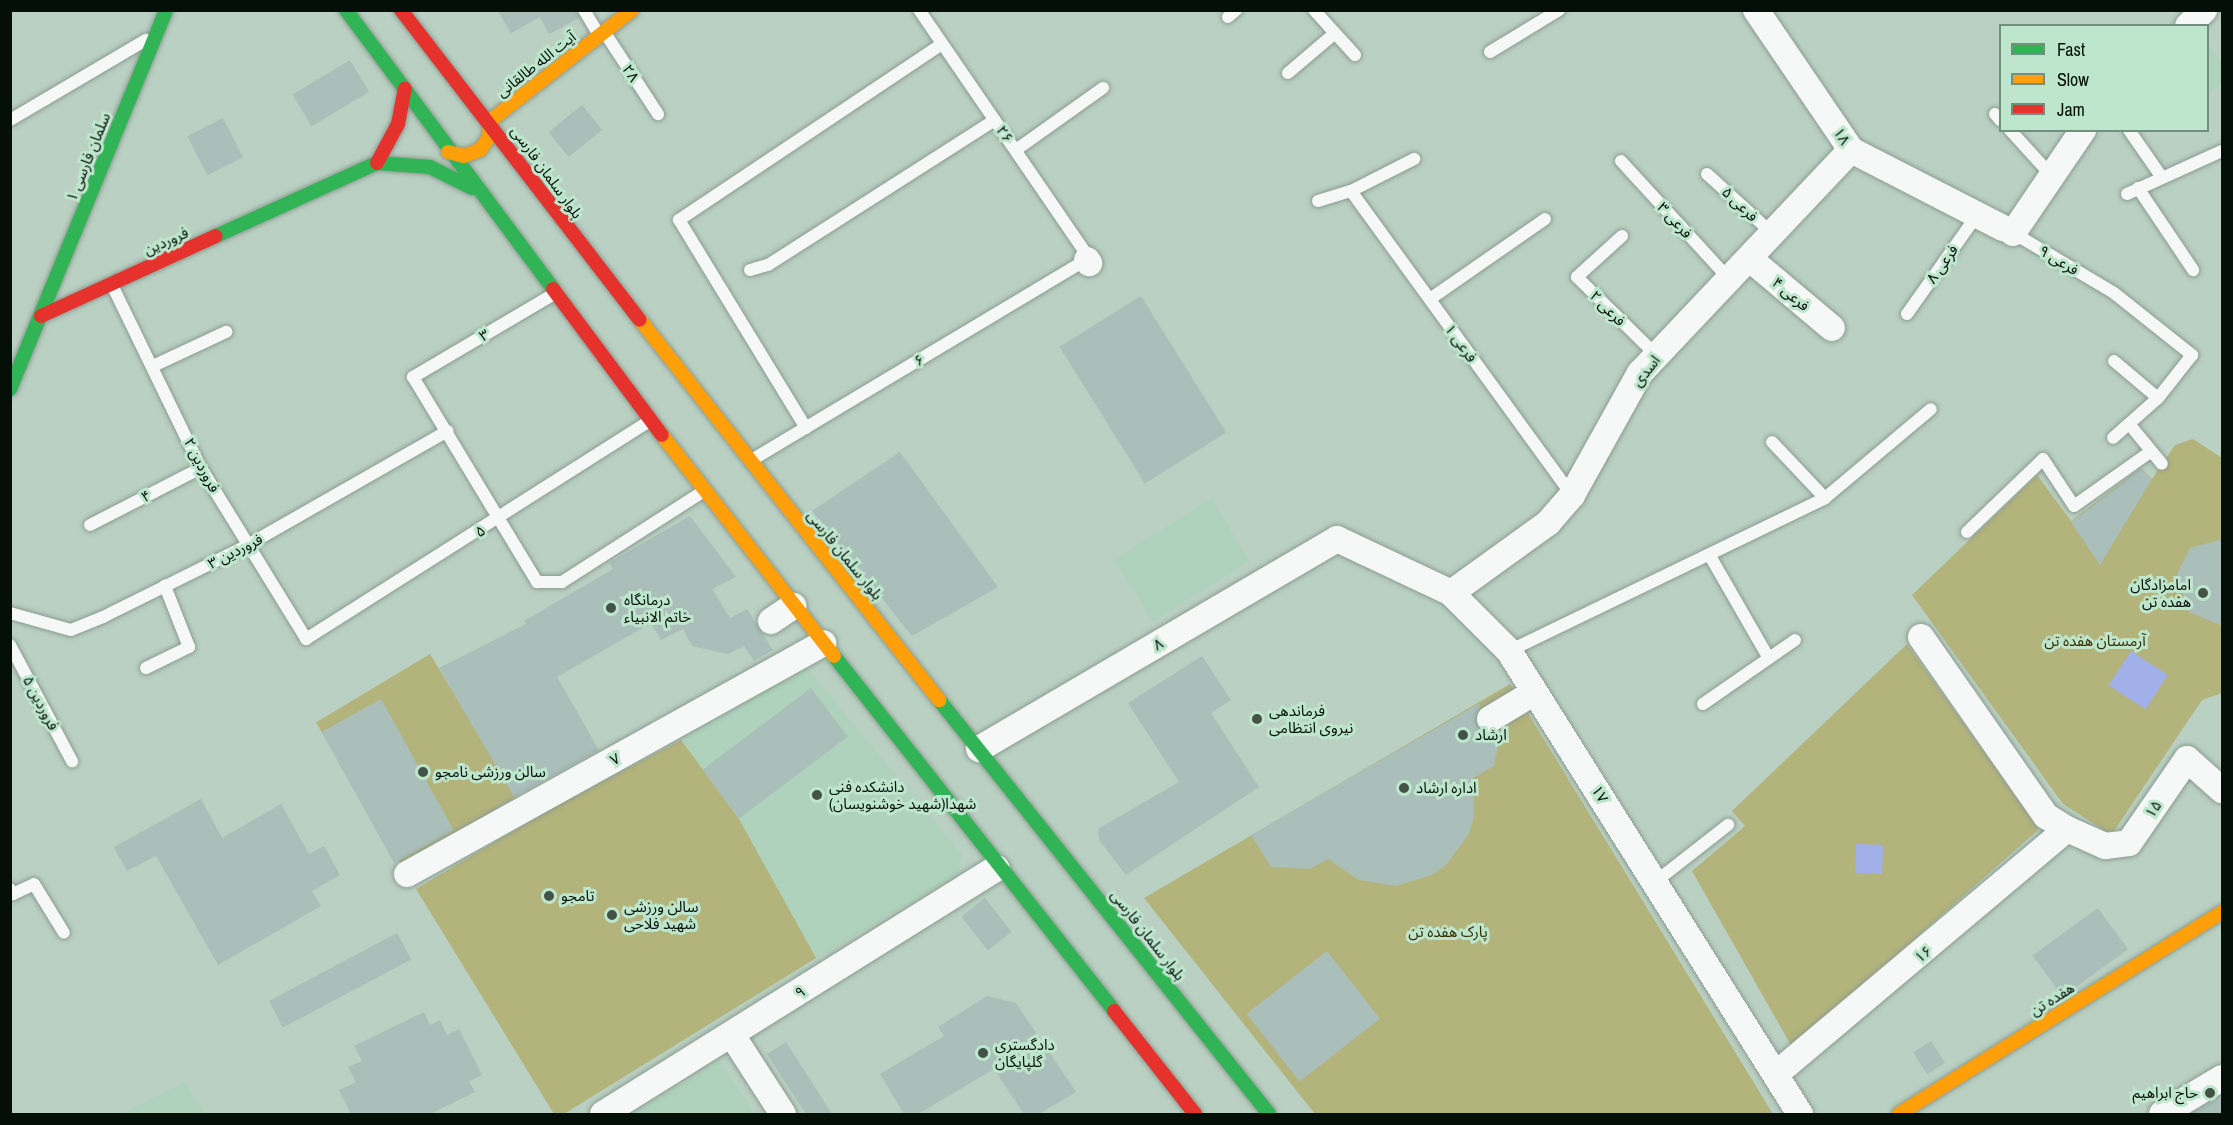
<!DOCTYPE html>
<meta charset="utf-8">
<style>
body{margin:0}
#map{position:relative;width:2233px;height:1125px;overflow:hidden;background:#bad0c2;font-family:"Archivo Narrow","Noto Sans Arabic",sans-serif}
div>[style]{position:absolute}
[style*='--x']{left:calc(var(--x)*1px);top:calc(var(--y)*1px);width:calc(var(--w)*1px);rotate:calc(var(--a)*1deg)}
.built>*{inset:0;background:#aed2bb;transform-origin:0 0}
.green>*{inset:0;background:#b3b37c;transform-origin:0 0}
.water>*{inset:0;background:#a2b0ea;transform-origin:0 0}
.building>*{inset:0;background:#aabeba;transform-origin:0 0}
.roads{filter:drop-shadow(0 0 2px #8b9c91) drop-shadow(0 0 2px #8b9c91)}
.lane>*{height:12px;margin:-6px;padding:0 6px;transform-origin:6px;border-radius:6px;background:#f5f8f6}
.street>*{height:26px;margin:-13px;padding:0 13px;transform-origin:13px;border-radius:13px;background:#f5f8f6}
.fast>*{height:14px;margin:-7px;padding:0 7px;transform-origin:7px;border-radius:7px;background:#30b455}
.slow>*{height:14px;margin:-7px;padding:0 7px;transform-origin:7px;border-radius:7px;background:#ff9f0a}
.jam>*{height:14px;margin:-7px;padding:0 7px;transform-origin:7px;border-radius:7px;background:#e5322d}
.dots>*{width:16px;height:16px;translate:-50% -50%;box-sizing:border-box;border:3px solid #bee6cd;border-radius:50%}
span{translate:-50% -50%;white-space:nowrap;text-align:center;line-height:1.15;-webkit-text-stroke:6px #bee6cd;paint-order:stroke}
.street-label{font-size:15px;color:#030f07}
.poi-label{font-size:15px;color:#030f07}
.right{translate:-100% -50%;text-align:right}
.left{translate:0 -50%;text-align:left}
.park-label{font-size:15px;color:#372e00}
.frame{position:absolute;inset:0;border:12px solid #030f07;pointer-events:none}
.legend{position:absolute;left:1999px;top:24px;width:210px;height:108px;box-sizing:border-box;background:#bee6cd;border:2px solid #73907e;margin:0;padding:8px 10px;list-style:none;font-size:18px;color:#030f07}
.legend li{display:flex;align-items:center;gap:12px;height:30px}
.legend b{width:30px;border:2px solid #73907e}
</style>
<div id="map">
<div class="built">
<i style="clip-path:polygon(2208px 44px,2222px 64px,2222px 83px,2208px 93px)"></i>
<i style="left:1211px;top:499px;width:73px;height:114px;rotate:58deg"></i>
<i style="clip-path:polygon(807px 668px,962px 855px,958px 875px,816px 958px,739px 819px,681px 740px)"></i>
<i style="clip-path:polygon(720px 1061px,755px 1114px,633px 1114px)"></i>
<i style="clip-path:polygon(185px 1082px,205px 1114px,121px 1114px)"></i>
</div>
<div class="green">
<i style="clip-path:polygon(2193px 439px,2222px 458px,2222px 693px,2202px 700px,2114px 831px,2107px 832px,2063px 804px,1912px 595px,2037px 475px,2071px 521px,2141px 468px,2152px 479px,2175px 445px)"></i>
<i style="clip-path:polygon(1907px 644px,2039px 829px,1792px 1047px,1692px 871px,1745px 826px,1732px 811px)"></i>
<i style="left:430px;top:654px;width:167px;height:133px;rotate:59deg"></i>
<i style="clip-path:polygon(1510px 684px,1773px 1114px,1315px 1114px,1144px 898px)"></i>
<i style="clip-path:polygon(681px 740px,739px 819px,816px 958px,564px 1114px,554px 1114px,416px 889px,543px 813px)"></i>
</div>
<div class="water">
<i style="left:2131px;top:651px;width:44px;height:41px;rotate:33deg"></i>
<i style="left:1856px;top:844px;width:27px;height:29px;rotate:2deg"></i>
</div>
<div class="building">
<i style="clip-path:polygon(497px 10px,576px 10px,579px 18px,549px 34px,540px 17px,511px 33px)"></i>
<i style="left:350px;top:60px;width:37px;height:67px;rotate:59deg"></i>
<i style="left:582px;top:105px;width:32px;height:43px;rotate:51deg"></i>
<i style="left:223px;top:118px;width:44px;height:40px;rotate:63deg"></i>
<i style="left:1141px;top:296px;width:161px;height:96px;rotate:58deg"></i>
<i style="clip-path:polygon(900px 452px,998px 587px,912px 636px,812px 511px)"></i>
<i style="clip-path:polygon(2141px 469px,2152px 479px,2100px 565px,2071px 522px)"></i>
<i style="clip-path:polygon(690px 516px,736px 577px,712px 589px,730px 618px,747px 609px,773px 650px,754px 661px,744px 646px,728px 654px,692px 646px,683px 629px,661px 640px,651px 623px,557px 677px,599px 750px,514px 797px,439px 668px,526px 624px,524px 621px,613px 569px,609px 563px)"></i>
<i style="clip-path:polygon(2223px 539px,2223px 626px,2189px 612px,2177px 574px,2190px 548px)"></i>
<i style="clip-path:polygon(1202px 656px,1231px 700px,1211px 713px,1259px 787px,1126px 875px,1099px 840px,1098px 829px,1179px 782px,1128px 703px)"></i>
<i style="left:811px;top:688px;width:61px;height:136px;rotate:53deg"></i>
<i style="left:381px;top:699px;width:150px;height:68px;rotate:61deg"></i>
<i style="clip-path:polygon(1480px 703px,1478px 727px,1500px 736px,1494px 766px,1473px 778px,1474px 816px,1469px 834px,1447px 864px,1432px 875px,1396px 886px,1359px 880px,1328px 859px,1310px 869px,1271px 867px,1251px 835px)"></i>
<i style="clip-path:polygon(201px 799px,222px 838px,281px 804px,309px 854px,324px 846px,340px 875px,312px 891px,321px 906px,218px 965px,156px 856px,127px 871px,114px 847px)"></i>
<i style="left:985px;top:898px;width:43px;height:30px;rotate:52deg"></i>
<i style="left:2098px;top:908px;width:51px;height:81px;rotate:54deg"></i>
<i style="left:397px;top:933px;width:30px;height:145px;rotate:62deg"></i>
<i style="left:1327px;top:951px;width:86px;height:102px;rotate:52deg"></i>
<i style="clip-path:polygon(987px 996px,1016px 1003px,1076px 1092px,1039px 1114px,1024px 1114px,994px 1069px,918px 1114px,904px 1114px,880px 1074px,944px 1036px,938px 1027px)"></i>
<i style="clip-path:polygon(424px 1012px,430px 1025px,440px 1020px,447px 1035px,459px 1029px,482px 1075px,469px 1081px,475px 1092px,430px 1114px,351px 1114px,339px 1090px,356px 1082px,348px 1067px,362px 1061px,354px 1046px)"></i>
<i style="left:1931px;top:1041px;width:26px;height:21px;rotate:58deg"></i>
<i style="clip-path:polygon(786px 1042px,832px 1114px,806px 1114px,767px 1054px)"></i>
<i style="clip-path:polygon(2220px 1096px,2223px 1114px,2190px 1114px)"></i>
</div>
<div class="roads">
<div class="lane">
<i style="--x:584;--y:10;--w:29;--a:59"></i>
<i style="--x:1314;--y:10;--w:61;--a:47.7"></i>
<i style="--x:1228;--y:17;--w:11;--a:-41"></i>
<i style="--x:605;--y:33;--w:97;--a:56.8"></i>
<i style="--x:1490;--y:52;--w:81;--a:-31.3"></i>
<i style="--x:1288;--y:73;--w:60;--a:-40.3"></i>
<i style="--x:1995;--y:114;--w:8;--a:50"></i>
<i style="--x:10;--y:120;--w:158;--a:-30.5"></i>
<i style="--x:2010;--y:130;--w:61;--a:47.7"></i>
<i style="--x:2129;--y:130;--w:56;--a:55.2"></i>
<i style="--x:1016;--y:150;--w:107;--a:-35.5"></i>
<i style="--x:1621;--y:161;--w:161;--a:47.5"></i>
<i style="--x:1707;--y:174;--w:89;--a:42.3"></i>
<i style="--x:2138;--y:188;--w:99;--a:56.1"></i>
<i style="--x:1351;--y:191;--w:376;--a:54"></i>
<i style="--x:2127;--y:194;--w:104;--a:-24.4"></i>
<i style="--x:1318;--y:201;--w:34;--a:-17"></i>
<i style="--x:1351;--y:191;--w:71;--a:-26.9"></i>
<i style="--x:2010;--y:231;--w:121;--a:30.8"></i>
<i style="--x:2114;--y:293;--w:100;--a:38.5"></i>
<i style="--x:2192;--y:355;--w:55;--a:128.3"></i>
<i style="--x:2158;--y:398;--w:60;--a:138.4"></i>
<i style="--x:1622;--y:236;--w:61;--a:137.7"></i>
<i style="--x:1577;--y:277;--w:112;--a:44.6"></i>
<i style="--x:750;--y:270;--w:19;--a:-16"></i>
<i style="--x:768;--y:265;--w:269;--a:-32.6"></i>
<i style="--x:112;--y:285;--w:203;--a:64.1"></i>
<i style="--x:201;--y:468;--w:201;--a:58.4"></i>
<i style="--x:306;--y:639;--w:407;--a:-32.4"></i>
<i style="--x:554;--y:294;--w:164;--a:149.5"></i>
<i style="--x:413;--y:377;--w:240;--a:58.8"></i>
<i style="--x:537;--y:582;--w:25;--a:0"></i>
<i style="--x:562;--y:582;--w:166;--a:-32.7"></i>
<i style="--x:1430;--y:299;--w:140;--a:-34.8"></i>
<i style="--x:1907;--y:314;--w:121;--a:-54.7"></i>
<i style="--x:2114;--y:361;--w:57;--a:40.1"></i>
<i style="--x:153;--y:366;--w:81;--a:-25"></i>
<i style="--x:2130;--y:425;--w:50;--a:50.6"></i>
<i style="--x:806;--y:428;--w:244;--a:-121.4"></i>
<i style="--x:679;--y:220;--w:314;--a:-33.8"></i>
<i style="--x:1772;--y:442;--w:77;--a:46.6"></i>
<i style="--x:750;--y:461;--w:395;--a:-30.9"></i>
<i style="--x:1089;--y:258;--w:301;--a:-124.4"></i>
<i style="--x:90;--y:525;--w:125;--a:-27.2"></i>
<i style="--x:1967;--y:532;--w:105;--a:-43.8"></i>
<i style="--x:2043;--y:459;--w:56;--a:56.6"></i>
<i style="--x:2074;--y:506;--w:93;--a:-35.4"></i>
<i style="--x:1710;--y:556;--w:116;--a:60.1"></i>
<i style="--x:10;--y:613;--w:63;--a:15.6"></i>
<i style="--x:71;--y:630;--w:35;--a:-22"></i>
<i style="--x:103;--y:617;--w:160;--a:-26.4"></i>
<i style="--x:246;--y:546;--w:232;--a:-29.7"></i>
<i style="--x:10;--y:645;--w:132;--a:61.9"></i>
<i style="--x:1509;--y:651;--w:351;--a:-25.8"></i>
<i style="--x:1825;--y:498;--w:138;--a:-40"></i>
<i style="--x:146;--y:668;--w:48;--a:-26"></i>
<i style="--x:189;--y:647;--w:66;--a:-111.5"></i>
<i style="--x:1703;--y:704;--w:112;--a:-34.8"></i>
<i style="--x:1655;--y:882;--w:93;--a:-38"></i>
<i style="--x:10;--y:889;--w:6;--a:59"></i>
<i style="--x:13;--y:894;--w:23;--a:-25"></i>
<i style="--x:34;--y:884;--w:57;--a:58.5"></i>
</div>
<div class="street">
<i style="--x:1756;--y:10;--w:169;--a:55.8"></i>
<i style="--x:1851;--y:150;--w:171;--a:27.2"></i>
<i style="--x:2188;--y:26;--w:23;--a:-45"></i>
<i style="--x:2013;--y:233;--w:125;--a:-55.8"></i>
<i style="--x:1750;--y:259;--w:107;--a:40.1"></i>
<i style="--x:1087;--y:260;--w:4;--a:56"></i>
<i style="--x:1451;--y:593;--w:120;--a:-35.8"></i>
<i style="--x:1548;--y:523;--w:37;--a:-49"></i>
<i style="--x:1572;--y:495;--w:140;--a:-60.9"></i>
<i style="--x:1640;--y:373;--w:307;--a:-46.6"></i>
<i style="--x:771;--y:621;--w:27;--a:-34"></i>
<i style="--x:1921;--y:637;--w:218;--a:55.1"></i>
<i style="--x:2046;--y:816;--w:25;--a:32"></i>
<i style="--x:2067;--y:829;--w:42;--a:24.1"></i>
<i style="--x:2105;--y:846;--w:24;--a:-7"></i>
<i style="--x:2129;--y:843;--w:102;--a:-55.4"></i>
<i style="--x:2187;--y:759;--w:47;--a:41.5"></i>
<i style="--x:1490;--y:719;--w:52;--a:-31"></i>
<i style="--x:979;--y:749;--w:415;--a:-30.4"></i>
<i style="--x:1337;--y:539;--w:126;--a:25.3"></i>
<i style="--x:1451;--y:593;--w:82;--a:45"></i>
<i style="--x:1509;--y:651;--w:547;--a:57.85"></i>
<i style="--x:407;--y:874;--w:476;--a:-29"></i>
<i style="--x:732;--y:1035;--w:94;--a:57.2"></i>
<i style="--x:1776;--y:1074;--w:380;--a:-40.1"></i>
<i style="--x:603;--y:1114;--w:464;--a:-32"></i>
<i style="--x:2162;--y:1114;--w:70;--a:-31"></i>
</div>
<div class="fast">
<i style="--x:346;--y:10;--w:347;--a:53.4"></i>
<i style="--x:216;--y:236;--w:177;--a:-24.4"></i>
<i style="--x:377;--y:163;--w:53;--a:4.3"></i>
<i style="--x:430;--y:167;--w:47;--a:26.6"></i>
<i style="--x:10;--y:389;--w:410;--a:-67.6"></i>
<i style="--x:834;--y:656;--w:452;--a:51.7"></i>
<i style="--x:939;--y:700;--w:529;--a:51.44"></i>
</div>
<div class="slow">
<i style="--x:448;--y:152;--w:16;--a:14"></i>
<i style="--x:464;--y:156;--w:17;--a:-21"></i>
<i style="--x:480;--y:150;--w:16;--a:-55"></i>
<i style="--x:489;--y:137;--w:16;--a:-86"></i>
<i style="--x:490;--y:121;--w:180;--a:-38"></i>
<i style="--x:640;--y:320;--w:484;--a:51.8"></i>
<i style="--x:662;--y:435;--w:280;--a:52.1"></i>
<i style="--x:1899;--y:1114;--w:381;--a:-32"></i>
</div>
<div class="jam">
<i style="--x:401;--y:10;--w:391;--a:52.4"></i>
<i style="--x:377;--y:163;--w:44;--a:-61.7"></i>
<i style="--x:398;--y:124;--w:36;--a:-79"></i>
<i style="--x:553;--y:289;--w:182;--a:53.3"></i>
<i style="--x:41;--y:316;--w:192;--a:-24.6"></i>
<i style="--x:1114;--y:1011;--w:131;--a:51.8"></i>
</div>
</div>
<div class="dots">
<i style="left:2203px;top:593px;background:#435348"></i>
<i style="left:611px;top:608px;background:#435348"></i>
<i style="left:1257px;top:719px;background:#435348"></i>
<i style="left:1463px;top:735px;background:#435348"></i>
<i style="left:423px;top:772px;background:#435348"></i>
<i style="left:1404px;top:788px;background:#435348"></i>
<i style="left:817px;top:795px;background:#435348"></i>
<i style="left:549px;top:896px;background:#435348"></i>
<i style="left:612px;top:915px;background:#435348"></i>
<i style="left:983px;top:1053px;background:#435348"></i>
<i style="left:2210px;top:1093px;background:#435348"></i>
</div>
<div class="street-label">
<span style="left:536px;top:64px;rotate:-38deg">آیت الله طالقانی</span>
<span style="left:631px;top:73px;rotate:57deg">۲۸</span>
<span style="left:1005px;top:134px;rotate:56deg">۲۶</span>
<span style="left:1842px;top:136px;rotate:58deg">۱۸</span>
<span style="left:88px;top:157px;rotate:-68deg">سلمان فارسی ۱</span>
<span style="left:547px;top:172px;rotate:54deg">بلوار سلمان فارسی</span>
<span style="left:1740px;top:204px;rotate:43deg">فرعی ۵</span>
<span style="left:1675px;top:220px;rotate:47deg">فرعی ۳</span>
<span style="left:166px;top:241px;rotate:-24deg">فروردین</span>
<span style="left:2059px;top:260px;rotate:31deg">فرعی ۹</span>
<span style="left:1942px;top:264px;rotate:-55deg">فرعی ۸</span>
<span style="left:1791px;top:294px;rotate:40deg">فرعی ۴</span>
<span style="left:1608px;top:308px;rotate:45deg">فرعی ۲</span>
<span style="left:484px;top:335px;rotate:-30deg">۳</span>
<span style="left:1461px;top:343px;rotate:54deg">فرعی ۱</span>
<span style="left:919px;top:360px;rotate:-31deg">۶</span>
<span style="left:1646px;top:371px;rotate:-52deg">اسدی</span>
<span style="left:202px;top:465px;rotate:62deg">فروردین ۲</span>
<span style="left:146px;top:496px;rotate:-27deg">۴</span>
<span style="left:480px;top:531px;rotate:-32deg">۵</span>
<span style="left:235px;top:551px;rotate:-27deg">فروردین ۳</span>
<span style="left:845px;top:555px;rotate:51deg">بلوار سلمان فارسی</span>
<span style="left:1158px;top:644px;rotate:-30deg">۸</span>
<span style="left:41px;top:703px;rotate:62deg">فروردین ۵</span>
<span style="left:615px;top:759px;rotate:-29deg">۷</span>
<span style="left:1600px;top:794px;rotate:58deg">۱۷</span>
<span style="left:2153px;top:809px;rotate:-56deg">۱۵</span>
<span style="left:1148px;top:935px;rotate:52deg">بلوار سلمان فارسی</span>
<span style="left:1923px;top:954px;rotate:-39deg">۱۶</span>
<span style="left:800px;top:992px;rotate:-32deg">۹</span>
<span style="left:2052px;top:999px;rotate:-32deg">هفده تن</span>
</div>
<div class="poi-label">
<span class="right" style="left:2191px;top:593px">امامزادگان<br>هفده تن</span>
<span class="left" style="left:624px;top:608px">درمانگاه<br>خاتم الانبیاء</span>
<span class="left" style="left:1269px;top:719px">فرماندهی<br>نیروی انتظامی</span>
<span class="left" style="left:1475px;top:735px">ارشاد</span>
<span class="left" style="left:435px;top:772px">سالن ورزشی نامجو</span>
<span class="left" style="left:829px;top:795px">دانشکده فنی<br>شهدا(شهید خوشنویسان)</span>
<span class="left" style="left:1416px;top:788px">اداره ارشاد</span>
<span class="left" style="left:561px;top:896px">تامجو</span>
<span class="left" style="left:624px;top:915px">سالن ورزشی<br>شهید فلاحی</span>
<span class="left" style="left:995px;top:1053px">دادگستری<br>گلپایگان</span>
<span class="right" style="left:2198px;top:1093px">حاج ابراهیم</span>
</div>
<div class="park-label">
<span style="left:2095px;top:641px">آرمستان هفده تن</span>
<span style="left:1448px;top:932px">پارک هفده تن</span>
</div>
<div class="frame"></div>
<ul class="legend">
<li><b style="height:8px;background:#30b455"></b>Fast</li>
<li><b style="height:8px;background:#ff9f0a"></b>Slow</li>
<li><b style="height:8px;background:#e5322d"></b>Jam</li>
</ul>
</div>
